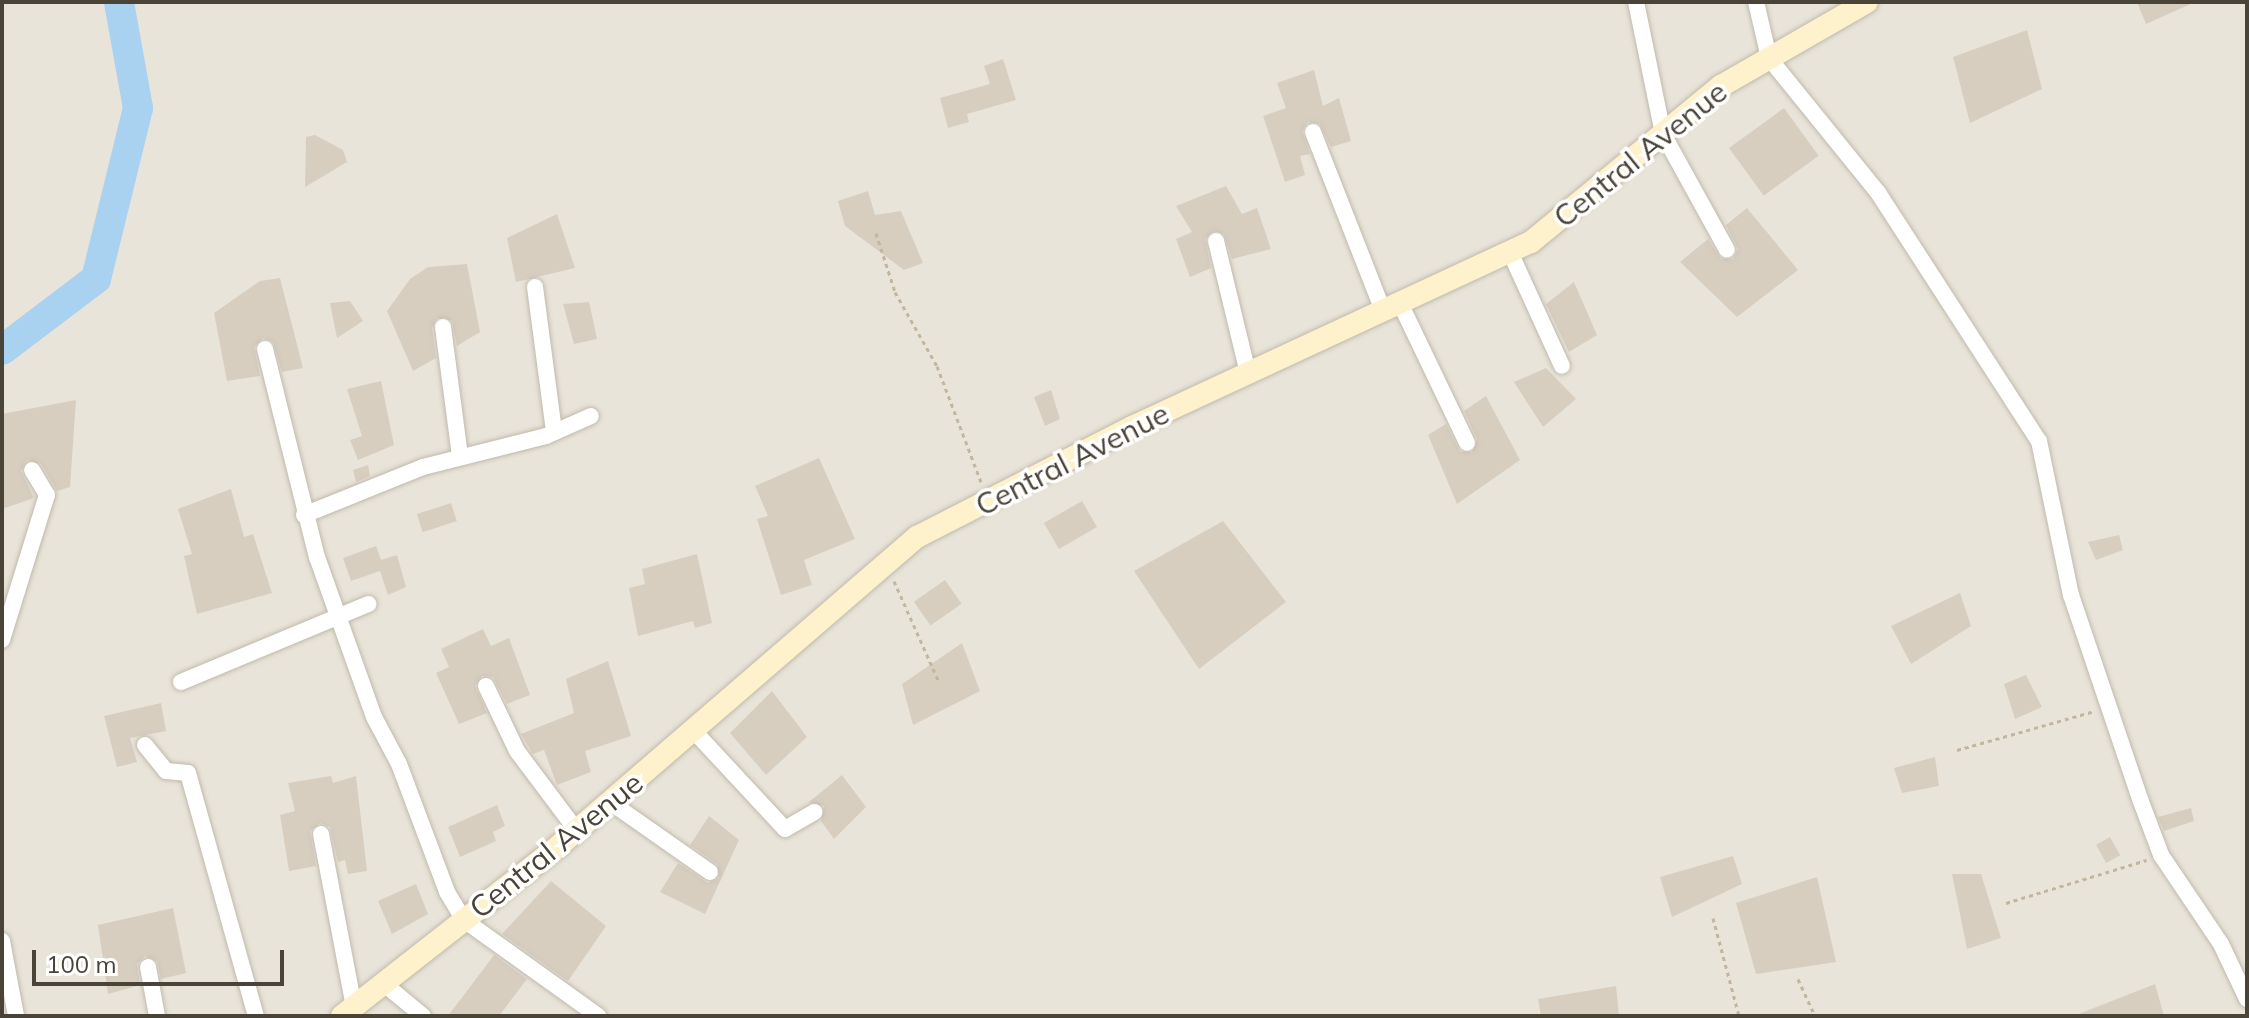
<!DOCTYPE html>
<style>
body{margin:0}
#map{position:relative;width:2249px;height:1018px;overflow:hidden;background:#f5f2eb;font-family:Mulish,sans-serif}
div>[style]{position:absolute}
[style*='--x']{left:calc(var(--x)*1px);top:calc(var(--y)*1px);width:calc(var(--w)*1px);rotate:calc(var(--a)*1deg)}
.residential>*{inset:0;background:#e9e4d9;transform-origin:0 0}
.river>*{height:30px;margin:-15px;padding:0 15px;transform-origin:15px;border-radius:15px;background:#a9d2f0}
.building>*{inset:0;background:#d7cec0;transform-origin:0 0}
.path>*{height:3px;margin-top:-1.5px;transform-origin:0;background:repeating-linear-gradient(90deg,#c2b69e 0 4px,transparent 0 8px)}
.roads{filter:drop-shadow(0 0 2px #c1baad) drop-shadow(0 0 2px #c1baad)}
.street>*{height:16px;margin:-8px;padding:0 8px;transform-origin:8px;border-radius:8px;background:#fff}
.secondary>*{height:22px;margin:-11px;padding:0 11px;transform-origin:11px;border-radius:11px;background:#fef2cc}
span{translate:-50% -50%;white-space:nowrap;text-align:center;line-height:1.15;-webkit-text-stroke:7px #fff;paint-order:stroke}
.street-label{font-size:30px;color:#494338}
.frame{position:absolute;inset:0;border:4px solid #494338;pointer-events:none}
.scale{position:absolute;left:32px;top:950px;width:252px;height:36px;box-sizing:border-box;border:4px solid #494338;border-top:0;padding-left:10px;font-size:24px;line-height:28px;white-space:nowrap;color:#494338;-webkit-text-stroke:6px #fff;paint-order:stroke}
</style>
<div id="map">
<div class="residential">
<i style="left:2px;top:2px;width:2245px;height:1014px"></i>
</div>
<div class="river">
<i style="--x:2;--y:350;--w:118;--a:-37.1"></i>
<i style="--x:96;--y:279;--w:176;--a:-76.2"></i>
<i style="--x:138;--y:108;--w:108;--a:-100.2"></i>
</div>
<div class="building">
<i style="clip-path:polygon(2137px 2px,2195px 2px,2146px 24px)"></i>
<i style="clip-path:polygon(2027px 30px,2042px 89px,1970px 123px,1953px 57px)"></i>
<i style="clip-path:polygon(1003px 59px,1016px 100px,967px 114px,969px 122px,948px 128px,940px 98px,990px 84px,984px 66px)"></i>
<i style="clip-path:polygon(1314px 70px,1323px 106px,1339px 98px,1351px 141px,1331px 147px,1320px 124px,1308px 122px,1302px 131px,1310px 154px,1300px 156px,1305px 175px,1285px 182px,1263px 116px,1286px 108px,1277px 83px)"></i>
<i style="left:1784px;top:108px;width:59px;height:68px;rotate:54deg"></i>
<i style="clip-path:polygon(315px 135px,343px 150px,347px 162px,305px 187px,306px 137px)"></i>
<i style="clip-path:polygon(1226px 186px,1242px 214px,1257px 208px,1271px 249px,1232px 259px,1224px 234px,1213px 231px,1205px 239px,1211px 268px,1190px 277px,1176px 239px,1192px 232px,1176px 206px)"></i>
<i style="clip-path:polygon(868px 191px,875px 215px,901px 211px,923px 263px,904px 270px,845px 226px,838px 201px)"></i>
<i style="clip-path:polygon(1747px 208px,1798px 270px,1737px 317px,1680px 262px,1708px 239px,1721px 259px,1733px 259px,1738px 249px,1726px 225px)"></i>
<i style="clip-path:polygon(557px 214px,575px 268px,516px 282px,507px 238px)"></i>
<i style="clip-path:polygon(467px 264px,480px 332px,457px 346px,452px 321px,437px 318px,432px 328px,436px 358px,413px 371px,387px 311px,410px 279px,428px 267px)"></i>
<i style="clip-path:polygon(280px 278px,303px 368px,282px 372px,273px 342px,263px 338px,254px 347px,260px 376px,227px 381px,214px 313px,260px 281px)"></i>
<i style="clip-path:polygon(1574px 282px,1597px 335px,1569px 352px,1546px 304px)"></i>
<i style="clip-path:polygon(350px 301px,363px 321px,337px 338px,330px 303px)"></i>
<i style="clip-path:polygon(589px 302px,597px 339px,574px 344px,563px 304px)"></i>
<i style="clip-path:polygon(1546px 368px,1576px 399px,1543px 427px,1514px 382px)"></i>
<i style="clip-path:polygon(381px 381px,394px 445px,358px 460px,350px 440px,362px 436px,347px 389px)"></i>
<i style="clip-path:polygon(1051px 390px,1060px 419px,1045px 426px,1034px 397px)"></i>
<i style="clip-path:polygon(1486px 396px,1520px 460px,1457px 504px,1428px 435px,1446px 424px,1460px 452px,1472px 452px,1477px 439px,1464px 411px)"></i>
<i style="clip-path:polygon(76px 400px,70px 487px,57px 491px,41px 464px,27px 460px,21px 471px,34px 498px,2px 509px,2px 414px)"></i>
<i style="clip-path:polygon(819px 458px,855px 539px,804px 560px,812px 585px,781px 595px,757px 519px,768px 516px,755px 486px)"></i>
<i style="clip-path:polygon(368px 465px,370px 476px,356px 482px,353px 470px)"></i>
<i style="clip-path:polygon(231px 489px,244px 537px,253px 534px,272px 593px,197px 614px,184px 556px,192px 554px,178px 509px)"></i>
<i style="left:1082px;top:501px;width:30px;height:44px;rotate:60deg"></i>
<i style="left:451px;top:503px;width:19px;height:36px;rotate:72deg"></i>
<i style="clip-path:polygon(1223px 521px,1286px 602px,1199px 669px,1134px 571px)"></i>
<i style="clip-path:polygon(2119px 535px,2123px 550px,2096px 560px,2088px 542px)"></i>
<i style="clip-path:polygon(376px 546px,381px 560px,397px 555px,406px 587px,388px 595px,380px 571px,351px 581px,343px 558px)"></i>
<i style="clip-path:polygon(697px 554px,712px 623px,695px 628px,693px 621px,638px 636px,629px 588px,645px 584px,642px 569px)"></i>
<i style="left:945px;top:580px;width:29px;height:38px;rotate:55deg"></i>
<i style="clip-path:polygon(1960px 593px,1971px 626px,1911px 664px,1891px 626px)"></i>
<i style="clip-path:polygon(483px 629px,491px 646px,509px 638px,530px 695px,507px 704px,493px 677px,482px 676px,475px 686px,487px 713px,459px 724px,436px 673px,449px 667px,441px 649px)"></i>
<i style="clip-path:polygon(962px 643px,980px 691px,913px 725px,902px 684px)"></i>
<i style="clip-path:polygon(608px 661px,631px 736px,585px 751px,591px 772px,557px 785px,544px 750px,533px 754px,521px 734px,574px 713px,566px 679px)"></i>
<i style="clip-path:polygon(2026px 675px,2042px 707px,2015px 719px,2004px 684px)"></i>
<i style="clip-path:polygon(772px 691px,807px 737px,766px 775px,730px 733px)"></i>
<i style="clip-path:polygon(161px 703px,166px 731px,130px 738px,137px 762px,117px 767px,104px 716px)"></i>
<i style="clip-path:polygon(1935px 757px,1939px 786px,1902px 793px,1894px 768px)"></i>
<i style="clip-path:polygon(842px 775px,866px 807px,834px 839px,821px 821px,824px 806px,809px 802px)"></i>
<i style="clip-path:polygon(331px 776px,333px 783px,356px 776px,367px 871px,348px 874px,345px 860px,338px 862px,330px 827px,320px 823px,310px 831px,316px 866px,289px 871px,280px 815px,295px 811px,288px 783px)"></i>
<i style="clip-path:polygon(497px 805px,505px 826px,493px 832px,496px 841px,460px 857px,448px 827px)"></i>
<i style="clip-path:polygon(2191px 808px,2194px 821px,2164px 831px,2158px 817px)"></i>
<i style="clip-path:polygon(709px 816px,739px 840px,705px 914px,660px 892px,678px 863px,708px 883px,719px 878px,717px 864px,690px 845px)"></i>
<i style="left:2110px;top:837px;width:21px;height:16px;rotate:61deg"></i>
<i style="clip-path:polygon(1733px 856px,1742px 884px,1672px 917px,1660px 877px)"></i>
<i style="clip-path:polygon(1952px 874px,1981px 874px,2001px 938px,1967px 949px)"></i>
<i style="clip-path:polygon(1817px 877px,1836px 962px,1756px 974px,1736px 903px)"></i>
<i style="clip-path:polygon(551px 881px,606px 926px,568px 981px,502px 934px)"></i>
<i style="clip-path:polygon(416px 884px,428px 914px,392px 934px,378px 901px)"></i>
<i style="clip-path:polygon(173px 908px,186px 973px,161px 979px,157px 961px,145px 956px,137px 964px,140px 985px,108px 994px,98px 925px)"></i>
<i style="clip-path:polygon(494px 955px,527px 979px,499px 1016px,448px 1016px)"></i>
<i style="clip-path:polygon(2155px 984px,2164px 1016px,2076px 1016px,2076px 1015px)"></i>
<i style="clip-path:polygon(1616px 986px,1619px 1016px,1541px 1016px,1538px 999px)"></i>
</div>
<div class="path">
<i style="--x:876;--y:233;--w:62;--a:72.1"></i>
<i style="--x:895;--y:292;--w:85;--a:60.4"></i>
<i style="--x:937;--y:366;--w:124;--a:69.2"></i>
<i style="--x:894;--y:581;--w:108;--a:66"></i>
<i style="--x:1957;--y:750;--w:143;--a:-15.8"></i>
<i style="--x:2006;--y:903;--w:147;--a:-17"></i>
<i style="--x:1713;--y:918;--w:101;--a:75.1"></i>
<i style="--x:1798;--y:979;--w:41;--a:65.3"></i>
</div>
<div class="roads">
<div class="street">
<i style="--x:1636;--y:2;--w:135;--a:78.4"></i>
<i style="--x:1663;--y:134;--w:132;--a:61.1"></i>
<i style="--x:1756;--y:2;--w:57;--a:76.9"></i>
<i style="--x:1769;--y:58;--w:175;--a:51"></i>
<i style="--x:1879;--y:194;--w:294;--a:57.1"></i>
<i style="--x:2039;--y:441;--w:157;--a:78.3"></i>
<i style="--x:2071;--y:595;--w:215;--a:71.3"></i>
<i style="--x:2140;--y:799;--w:60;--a:69.4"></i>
<i style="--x:2161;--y:855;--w:107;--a:56"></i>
<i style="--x:2221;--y:944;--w:61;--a:64.7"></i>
<i style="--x:1313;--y:132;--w:192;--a:68.6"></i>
<i style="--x:1216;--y:241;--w:136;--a:76.4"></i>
<i style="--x:1510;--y:252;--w:125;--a:65.5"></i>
<i style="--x:535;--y:287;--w:146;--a:82.5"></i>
<i style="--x:1400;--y:303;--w:155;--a:64.4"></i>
<i style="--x:443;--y:327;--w:131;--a:82.5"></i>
<i style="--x:265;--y:349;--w:214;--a:76"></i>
<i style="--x:317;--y:557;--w:170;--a:70.4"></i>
<i style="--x:374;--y:717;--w:53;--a:62"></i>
<i style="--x:399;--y:764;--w:137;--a:69.4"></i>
<i style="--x:447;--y:892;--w:33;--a:59"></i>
<i style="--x:464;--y:920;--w:165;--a:35.6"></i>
<i style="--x:304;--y:515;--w:128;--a:-22"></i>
<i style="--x:423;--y:467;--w:127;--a:-14.1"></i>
<i style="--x:546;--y:436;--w:49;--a:-24"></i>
<i style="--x:2;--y:640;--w:152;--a:-72.8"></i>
<i style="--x:47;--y:495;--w:29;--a:-121"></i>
<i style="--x:181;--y:682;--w:203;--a:-22.6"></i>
<i style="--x:486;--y:686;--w:72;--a:64.5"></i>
<i style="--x:517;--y:751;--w:100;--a:53.1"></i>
<i style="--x:693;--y:730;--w:135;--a:47.1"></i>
<i style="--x:785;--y:829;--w:34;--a:-30"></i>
<i style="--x:145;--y:745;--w:33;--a:51"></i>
<i style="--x:166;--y:771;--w:22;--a:5"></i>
<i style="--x:188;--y:773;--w:252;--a:74.4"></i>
<i style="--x:610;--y:802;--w:122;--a:35"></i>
<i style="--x:321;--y:834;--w:176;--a:79.2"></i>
<i style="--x:2;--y:941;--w:76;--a:79.4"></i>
<i style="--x:148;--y:967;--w:50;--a:79.6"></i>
<i style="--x:383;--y:983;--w:52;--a:39.5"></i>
</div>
<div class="secondary">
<i style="--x:342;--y:1016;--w:278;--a:-38.1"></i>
<i style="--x:561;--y:844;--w:470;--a:-40.8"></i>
<i style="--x:917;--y:537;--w:242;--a:-27.1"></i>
<i style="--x:1132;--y:427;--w:440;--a:-24.9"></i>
<i style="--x:1531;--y:242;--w:246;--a:-39.4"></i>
<i style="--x:1721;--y:86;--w:168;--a:-29.9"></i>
</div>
</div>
<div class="street-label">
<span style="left:1640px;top:154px;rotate:-39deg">Central Avenue</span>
<span style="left:1072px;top:459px;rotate:-27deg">Central Avenue</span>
<span style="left:556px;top:845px;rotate:-39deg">Central Avenue</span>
</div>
<div class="frame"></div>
<div class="scale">100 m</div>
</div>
